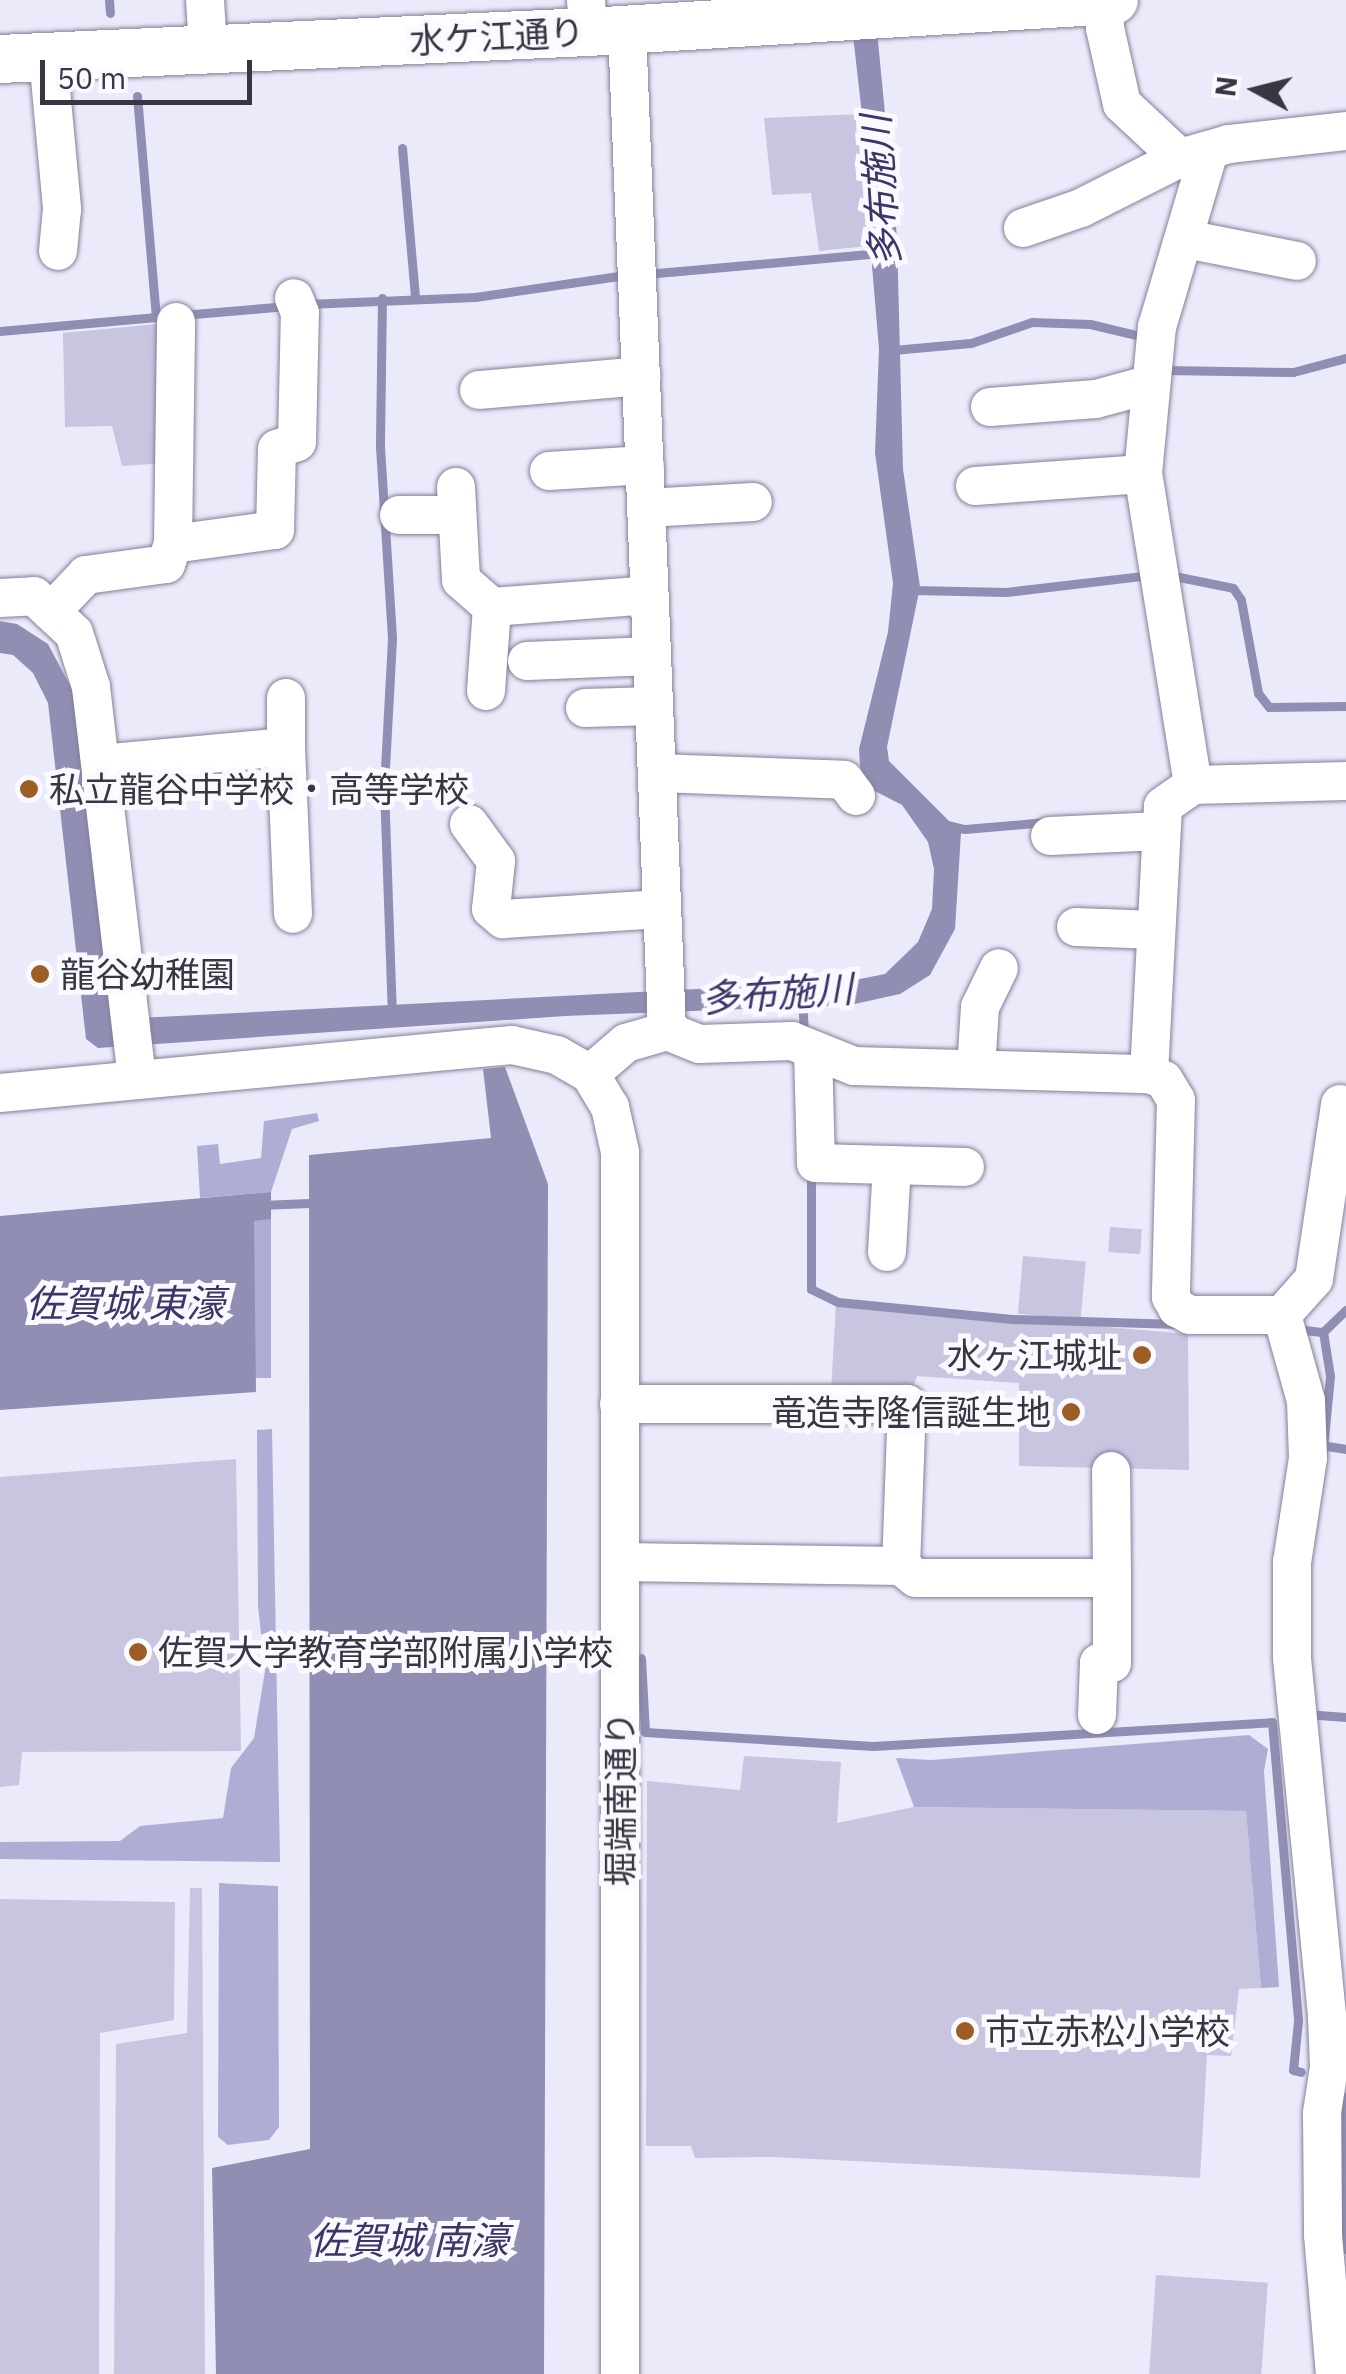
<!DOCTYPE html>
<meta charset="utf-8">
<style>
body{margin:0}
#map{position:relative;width:1346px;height:2374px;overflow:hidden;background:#ebeafb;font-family:"IBM Plex Sans","Noto Sans JP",sans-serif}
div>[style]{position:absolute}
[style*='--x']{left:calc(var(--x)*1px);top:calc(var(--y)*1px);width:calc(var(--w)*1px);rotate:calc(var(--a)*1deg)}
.green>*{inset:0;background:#c7c5e0;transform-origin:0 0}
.forest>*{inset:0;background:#b0add4;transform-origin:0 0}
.water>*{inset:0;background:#918eb4}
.stream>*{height:9px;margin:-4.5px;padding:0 4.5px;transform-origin:4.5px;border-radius:4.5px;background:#918eb4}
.roads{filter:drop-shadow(0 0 2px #82809a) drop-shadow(0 0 2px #82809a)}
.minor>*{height:38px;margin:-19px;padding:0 19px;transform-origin:19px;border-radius:19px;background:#fff}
.major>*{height:48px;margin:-24px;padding:0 24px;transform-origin:24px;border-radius:24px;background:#fff}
.dots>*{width:28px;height:28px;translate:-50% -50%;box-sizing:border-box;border:5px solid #f9f9ff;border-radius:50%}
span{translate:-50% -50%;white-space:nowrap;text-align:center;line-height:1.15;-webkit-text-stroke:10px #f9f9ff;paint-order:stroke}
.street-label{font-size:35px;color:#373641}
.poi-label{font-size:35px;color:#373641}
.left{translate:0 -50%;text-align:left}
.right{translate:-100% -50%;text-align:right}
.water-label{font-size:38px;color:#3d3568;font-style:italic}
.north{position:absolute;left:1206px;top:40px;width:100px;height:100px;-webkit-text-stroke:8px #f9f9ff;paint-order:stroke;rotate:277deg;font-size:28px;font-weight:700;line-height:40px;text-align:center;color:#373641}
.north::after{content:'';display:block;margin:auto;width:35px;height:45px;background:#373641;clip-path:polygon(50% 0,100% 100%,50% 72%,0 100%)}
.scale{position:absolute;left:40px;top:60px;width:212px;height:45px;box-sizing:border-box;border:5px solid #373641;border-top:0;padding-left:12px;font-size:30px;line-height:35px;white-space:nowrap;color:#373641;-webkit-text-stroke:8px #f9f9ff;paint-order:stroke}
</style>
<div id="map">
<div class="green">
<i style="clip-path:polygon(863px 114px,876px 238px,868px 246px,819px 251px,811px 193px,772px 195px,764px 118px)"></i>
<i style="clip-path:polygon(169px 323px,166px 463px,122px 466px,112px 426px,65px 427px,63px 333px)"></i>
<i style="left:1110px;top:1227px;width:32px;height:25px;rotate:4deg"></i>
<i style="left:1023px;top:1256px;width:63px;height:58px;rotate:5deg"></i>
<i style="clip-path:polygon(836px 1304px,1188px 1334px,1189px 1470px,1019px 1466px,1019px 1383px,917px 1376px,911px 1393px,831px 1392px)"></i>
<i style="clip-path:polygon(236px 1459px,241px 1751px,22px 1752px,19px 1785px,0 1787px,0 1477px)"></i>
<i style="clip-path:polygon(744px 1756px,841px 1762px,837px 1823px,914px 1807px,1246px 1811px,1261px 1988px,1239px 1989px,1231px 2056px,1207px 2055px,1200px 2178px,772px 2157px,695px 2158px,691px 2146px,646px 2146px,647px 1781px,740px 1790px)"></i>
<i style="clip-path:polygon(190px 1888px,202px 1888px,205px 2374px,114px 2374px,116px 2044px,187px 2033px)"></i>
<i style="clip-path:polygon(0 1899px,175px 1902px,174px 2020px,100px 2033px,99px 2374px,0 2374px)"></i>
<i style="left:1156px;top:2275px;width:112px;height:99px;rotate:4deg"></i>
</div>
<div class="forest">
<i style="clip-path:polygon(317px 1113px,319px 1121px,292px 1129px,271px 1192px,200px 1198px,197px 1146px,218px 1144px,220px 1164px,261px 1158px,264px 1121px)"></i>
<i style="left:271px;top:1219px;width:159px;height:17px;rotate:90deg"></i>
<i style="clip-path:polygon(272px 1429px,280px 1862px,0 1859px,0 1842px,120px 1841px,140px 1826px,223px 1818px,231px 1768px,254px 1738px,265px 1671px,258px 1606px,257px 1430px)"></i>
<i style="clip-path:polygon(1249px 1735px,1268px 1749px,1264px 1771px,1279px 1987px,1261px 1988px,1246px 1811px,914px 1807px,896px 1758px,931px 1760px)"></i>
<i style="clip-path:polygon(219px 1883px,278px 1886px,279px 2127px,269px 2140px,228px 2145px,218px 2137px)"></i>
</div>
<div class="water">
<i style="clip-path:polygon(849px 0,874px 0,897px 237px,903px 469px,920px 587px,887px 747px,889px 761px,961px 833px,955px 929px,930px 975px,900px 994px,850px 1005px,565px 1016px,98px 1048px,86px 1039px,48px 703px,33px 673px,13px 655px,0 653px,0 621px,17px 624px,48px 644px,74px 693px,120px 1019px,850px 981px,885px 974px,918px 942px,932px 909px,934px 869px,928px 842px,902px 805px,873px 790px,860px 767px,859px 749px,888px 632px,893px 583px,875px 453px,879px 349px,872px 266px,876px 238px)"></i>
<i style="clip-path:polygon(505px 1067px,548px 1184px,544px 2374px,216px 2374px,212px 2168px,310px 2149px,309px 1155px,491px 1138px,483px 1069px)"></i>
<i style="clip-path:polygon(271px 1192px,271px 1219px,254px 1221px,256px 1392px,0 1410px,0 1216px)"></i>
</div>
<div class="stream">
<i style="--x:109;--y:0;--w:13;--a:86"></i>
<i style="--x:137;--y:96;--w:222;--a:85.1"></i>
<i style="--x:402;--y:148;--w:151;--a:85"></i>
<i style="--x:657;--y:273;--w:227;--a:-5.1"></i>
<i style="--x:382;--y:298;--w:149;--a:90.8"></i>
<i style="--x:380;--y:447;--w:192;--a:86.4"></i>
<i style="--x:392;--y:639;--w:148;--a:93.1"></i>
<i style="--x:384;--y:787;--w:226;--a:88"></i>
<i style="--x:307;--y:304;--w:168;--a:-2.4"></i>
<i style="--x:475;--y:297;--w:152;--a:-8.3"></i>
<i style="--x:182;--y:315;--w:104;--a:-4.9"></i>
<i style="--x:0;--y:331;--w:168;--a:-5.1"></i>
<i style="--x:893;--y:350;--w:78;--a:-5.1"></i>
<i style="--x:971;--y:343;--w:65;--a:-19"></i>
<i style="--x:1032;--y:322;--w:58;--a:2"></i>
<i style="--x:1090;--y:324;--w:51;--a:13.5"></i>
<i style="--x:1165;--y:370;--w:128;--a:0.9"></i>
<i style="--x:1293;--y:372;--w:55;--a:-14.8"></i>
<i style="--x:1179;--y:577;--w:55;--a:11.5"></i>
<i style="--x:1233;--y:588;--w:14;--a:56"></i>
<i style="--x:1241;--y:600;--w:95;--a:79.6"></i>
<i style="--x:1258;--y:693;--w:18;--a:52"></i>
<i style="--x:1269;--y:707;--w:77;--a:-0.7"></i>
<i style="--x:913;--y:590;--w:93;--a:1.2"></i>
<i style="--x:1006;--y:592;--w:138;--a:-6.7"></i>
<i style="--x:947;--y:825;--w:18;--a:13"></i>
<i style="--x:965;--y:829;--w:81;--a:-4.9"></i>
<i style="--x:802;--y:995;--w:40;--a:87.1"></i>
<i style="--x:811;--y:1170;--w:119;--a:90"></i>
<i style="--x:811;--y:1289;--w:30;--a:26"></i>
<i style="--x:838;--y:1302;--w:175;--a:5.6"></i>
<i style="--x:1012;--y:1319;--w:165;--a:1.7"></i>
<i style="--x:261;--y:1205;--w:48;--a:-2.4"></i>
<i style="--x:1297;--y:1329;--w:26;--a:7"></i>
<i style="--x:1323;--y:1332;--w:32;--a:-44"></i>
<i style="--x:1327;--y:1446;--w:19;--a:9"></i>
<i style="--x:1322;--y:1458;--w:82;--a:-84.4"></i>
<i style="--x:1330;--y:1376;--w:45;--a:-99"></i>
<i style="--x:546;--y:1655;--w:52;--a:2.2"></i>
<i style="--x:641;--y:1658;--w:74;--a:86.9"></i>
<i style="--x:645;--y:1732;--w:228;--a:3.5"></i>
<i style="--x:873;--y:1746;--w:400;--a:-3.4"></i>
<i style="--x:1272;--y:1722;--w:300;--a:85"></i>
<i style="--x:1298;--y:2021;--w:49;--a:95.8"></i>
<i style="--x:1293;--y:2070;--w:8;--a:14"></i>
<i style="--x:1305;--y:1714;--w:41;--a:4.2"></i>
<i style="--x:1346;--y:2097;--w:152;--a:90"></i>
</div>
<div class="roads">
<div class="minor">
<i style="--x:205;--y:0;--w:49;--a:86.5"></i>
<i style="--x:586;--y:0;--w:32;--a:86"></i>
<i style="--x:1104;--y:0;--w:28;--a:88"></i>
<i style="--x:1105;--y:28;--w:78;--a:77.4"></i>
<i style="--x:1122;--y:104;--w:79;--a:43"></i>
<i style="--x:1180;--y:158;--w:51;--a:-15.9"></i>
<i style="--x:1229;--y:144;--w:118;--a:-6.3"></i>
<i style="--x:627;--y:29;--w:1003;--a:87.71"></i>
<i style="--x:48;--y:57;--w:153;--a:84.7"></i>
<i style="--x:62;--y:209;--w:42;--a:95.4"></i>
<i style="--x:1023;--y:228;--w:61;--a:-19"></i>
<i style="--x:1081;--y:208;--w:111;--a:-26.8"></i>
<i style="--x:1186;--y:239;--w:113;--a:11.2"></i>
<i style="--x:479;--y:390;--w:163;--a:-4.9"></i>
<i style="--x:990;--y:407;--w:106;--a:-4.3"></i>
<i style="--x:1096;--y:399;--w:54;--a:-15.1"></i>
<i style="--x:549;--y:471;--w:96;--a:-3.6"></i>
<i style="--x:975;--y:486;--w:168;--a:-4.1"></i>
<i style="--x:456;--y:487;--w:93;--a:86.9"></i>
<i style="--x:461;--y:580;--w:41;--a:41.1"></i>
<i style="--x:492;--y:607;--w:158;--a:-4.3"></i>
<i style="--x:646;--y:508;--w:107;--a:-3.2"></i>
<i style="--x:399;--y:515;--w:57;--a:0"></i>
<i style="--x:173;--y:544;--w:222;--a:-89.2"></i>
<i style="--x:0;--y:598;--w:34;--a:-3"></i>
<i style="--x:34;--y:596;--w:54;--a:42.8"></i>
<i style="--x:74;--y:633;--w:57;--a:72.5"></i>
<i style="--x:91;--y:687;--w:394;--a:83.3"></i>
<i style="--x:51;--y:612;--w:51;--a:-46.6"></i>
<i style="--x:86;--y:575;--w:81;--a:-7.8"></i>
<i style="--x:166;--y:564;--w:21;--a:-71"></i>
<i style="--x:173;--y:544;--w:103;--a:-7.8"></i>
<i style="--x:275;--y:530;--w:81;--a:-88.6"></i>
<i style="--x:277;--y:449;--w:21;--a:-19"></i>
<i style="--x:297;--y:442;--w:129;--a:-88.7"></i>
<i style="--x:300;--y:313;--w:16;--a:-112"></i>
<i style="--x:527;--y:661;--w:125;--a:-2.3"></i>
<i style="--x:486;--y:691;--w:84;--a:-85.9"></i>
<i style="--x:286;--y:698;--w:49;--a:90"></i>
<i style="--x:585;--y:708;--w:69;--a:-1.7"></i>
<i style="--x:101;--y:764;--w:186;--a:-5.3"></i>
<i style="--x:286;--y:747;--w:167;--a:87.6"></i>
<i style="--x:657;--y:773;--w:187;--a:2.1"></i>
<i style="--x:844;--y:780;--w:20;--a:53"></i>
<i style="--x:1193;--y:785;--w:315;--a:-99.1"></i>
<i style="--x:1143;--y:474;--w:148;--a:-84.6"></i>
<i style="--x:1157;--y:327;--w:183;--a:-73.5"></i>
<i style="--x:469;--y:824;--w:46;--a:53.9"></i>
<i style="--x:496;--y:861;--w:48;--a:95.9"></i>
<i style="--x:491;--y:909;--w:16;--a:40"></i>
<i style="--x:503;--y:919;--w:159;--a:-3.6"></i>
<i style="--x:1050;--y:836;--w:110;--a:-2.6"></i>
<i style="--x:1076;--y:927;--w:80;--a:2.1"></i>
<i style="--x:813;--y:1050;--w:113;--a:88.5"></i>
<i style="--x:816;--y:1163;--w:149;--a:1.5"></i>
<i style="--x:976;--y:1069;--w:62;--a:-86.3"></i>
<i style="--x:980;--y:1007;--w:43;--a:-64"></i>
<i style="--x:590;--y:1074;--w:48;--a:-40.7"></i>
<i style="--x:626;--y:1043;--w:43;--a:-16.3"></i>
<i style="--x:667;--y:1031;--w:35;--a:22"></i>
<i style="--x:700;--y:1044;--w:92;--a:-1.9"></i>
<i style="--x:792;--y:1041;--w:67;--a:22"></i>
<i style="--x:854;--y:1066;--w:295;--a:1.6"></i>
<i style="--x:1149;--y:1074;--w:16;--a:22"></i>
<i style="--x:1164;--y:1080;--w:23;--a:59"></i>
<i style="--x:1176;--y:1100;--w:197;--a:91.5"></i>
<i style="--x:1171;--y:1297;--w:13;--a:61"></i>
<i style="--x:1177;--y:1308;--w:15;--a:28"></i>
<i style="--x:1190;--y:1315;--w:92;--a:0"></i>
<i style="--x:1282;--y:1315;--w:89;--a:74.4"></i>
<i style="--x:1306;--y:1401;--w:57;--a:88"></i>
<i style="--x:1308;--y:1458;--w:105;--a:98.7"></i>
<i style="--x:1292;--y:1562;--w:96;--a:90"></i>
<i style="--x:1292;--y:1658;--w:361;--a:84.4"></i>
<i style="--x:1327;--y:2017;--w:50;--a:87.7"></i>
<i style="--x:1329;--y:2067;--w:47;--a:98.7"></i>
<i style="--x:1322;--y:2113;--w:122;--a:89.5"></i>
<i style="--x:1323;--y:2235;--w:140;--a:85.1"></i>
<i style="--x:1149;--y:1074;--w:268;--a:-87"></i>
<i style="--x:1163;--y:806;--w:37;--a:-35"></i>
<i style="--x:1193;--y:785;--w:153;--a:-1.5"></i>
<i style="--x:0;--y:1093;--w:514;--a:-5.36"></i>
<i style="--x:512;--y:1045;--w:46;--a:12.5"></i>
<i style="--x:557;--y:1055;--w:38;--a:30"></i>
<i style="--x:590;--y:1074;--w:39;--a:59"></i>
<i style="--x:610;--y:1107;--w:46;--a:77.5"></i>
<i style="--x:620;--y:1152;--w:1222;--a:90"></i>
<i style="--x:887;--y:1252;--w:87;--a:-86.7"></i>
<i style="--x:1282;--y:1315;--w:48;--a:-48.4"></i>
<i style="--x:1314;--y:1279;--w:177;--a:-81.5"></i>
<i style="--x:619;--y:1404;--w:288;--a:0"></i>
<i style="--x:907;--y:1404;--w:162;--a:92.1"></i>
<i style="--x:620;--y:1562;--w:281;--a:0.8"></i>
<i style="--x:901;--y:1566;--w:19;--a:39"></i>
<i style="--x:916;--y:1578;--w:196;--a:0"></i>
<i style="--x:1112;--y:1578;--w:107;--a:-90.5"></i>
<i style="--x:1097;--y:1715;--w:52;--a:-87.8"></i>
<i style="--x:1099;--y:1663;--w:13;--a:0"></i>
<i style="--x:1112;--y:1663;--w:85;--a:-90"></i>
</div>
<div class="major">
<i style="--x:0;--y:59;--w:589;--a:-2.63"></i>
<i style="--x:588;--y:32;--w:527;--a:-3.48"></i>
</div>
</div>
<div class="dots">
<i style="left:29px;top:789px;background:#9d5e26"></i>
<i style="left:40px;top:974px;background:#9d5e26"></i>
<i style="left:1142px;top:1355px;background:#9d5e26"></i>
<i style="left:1071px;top:1412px;background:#9d5e26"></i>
<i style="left:138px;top:1652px;background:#9d5e26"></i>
<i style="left:965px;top:2031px;background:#9d5e26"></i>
</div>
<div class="street-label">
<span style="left:497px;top:36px;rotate:-3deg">水ケ江通り</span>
<span style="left:620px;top:1799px;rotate:-90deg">堀端南通り</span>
</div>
<div class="poi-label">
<span class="left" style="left:49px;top:789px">私立龍谷中学校・高等学校</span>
<span class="left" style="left:60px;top:974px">龍谷幼稚園</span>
<span class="right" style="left:1122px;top:1355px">水ヶ江城址</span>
<span class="right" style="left:1051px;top:1412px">竜造寺隆信誕生地</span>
<span class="left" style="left:158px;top:1652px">佐賀大学教育学部附属小学校</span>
<span class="left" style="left:985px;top:2031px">市立赤松小学校</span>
</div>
<div class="water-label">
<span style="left:880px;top:191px;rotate:-94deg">多布施川</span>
<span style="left:777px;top:993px;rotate:-4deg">多布施川</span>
<span style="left:125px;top:1303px">佐賀城 東濠</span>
<span style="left:409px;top:2240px">佐賀城 南濠</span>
</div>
<div class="north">N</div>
<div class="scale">50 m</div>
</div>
